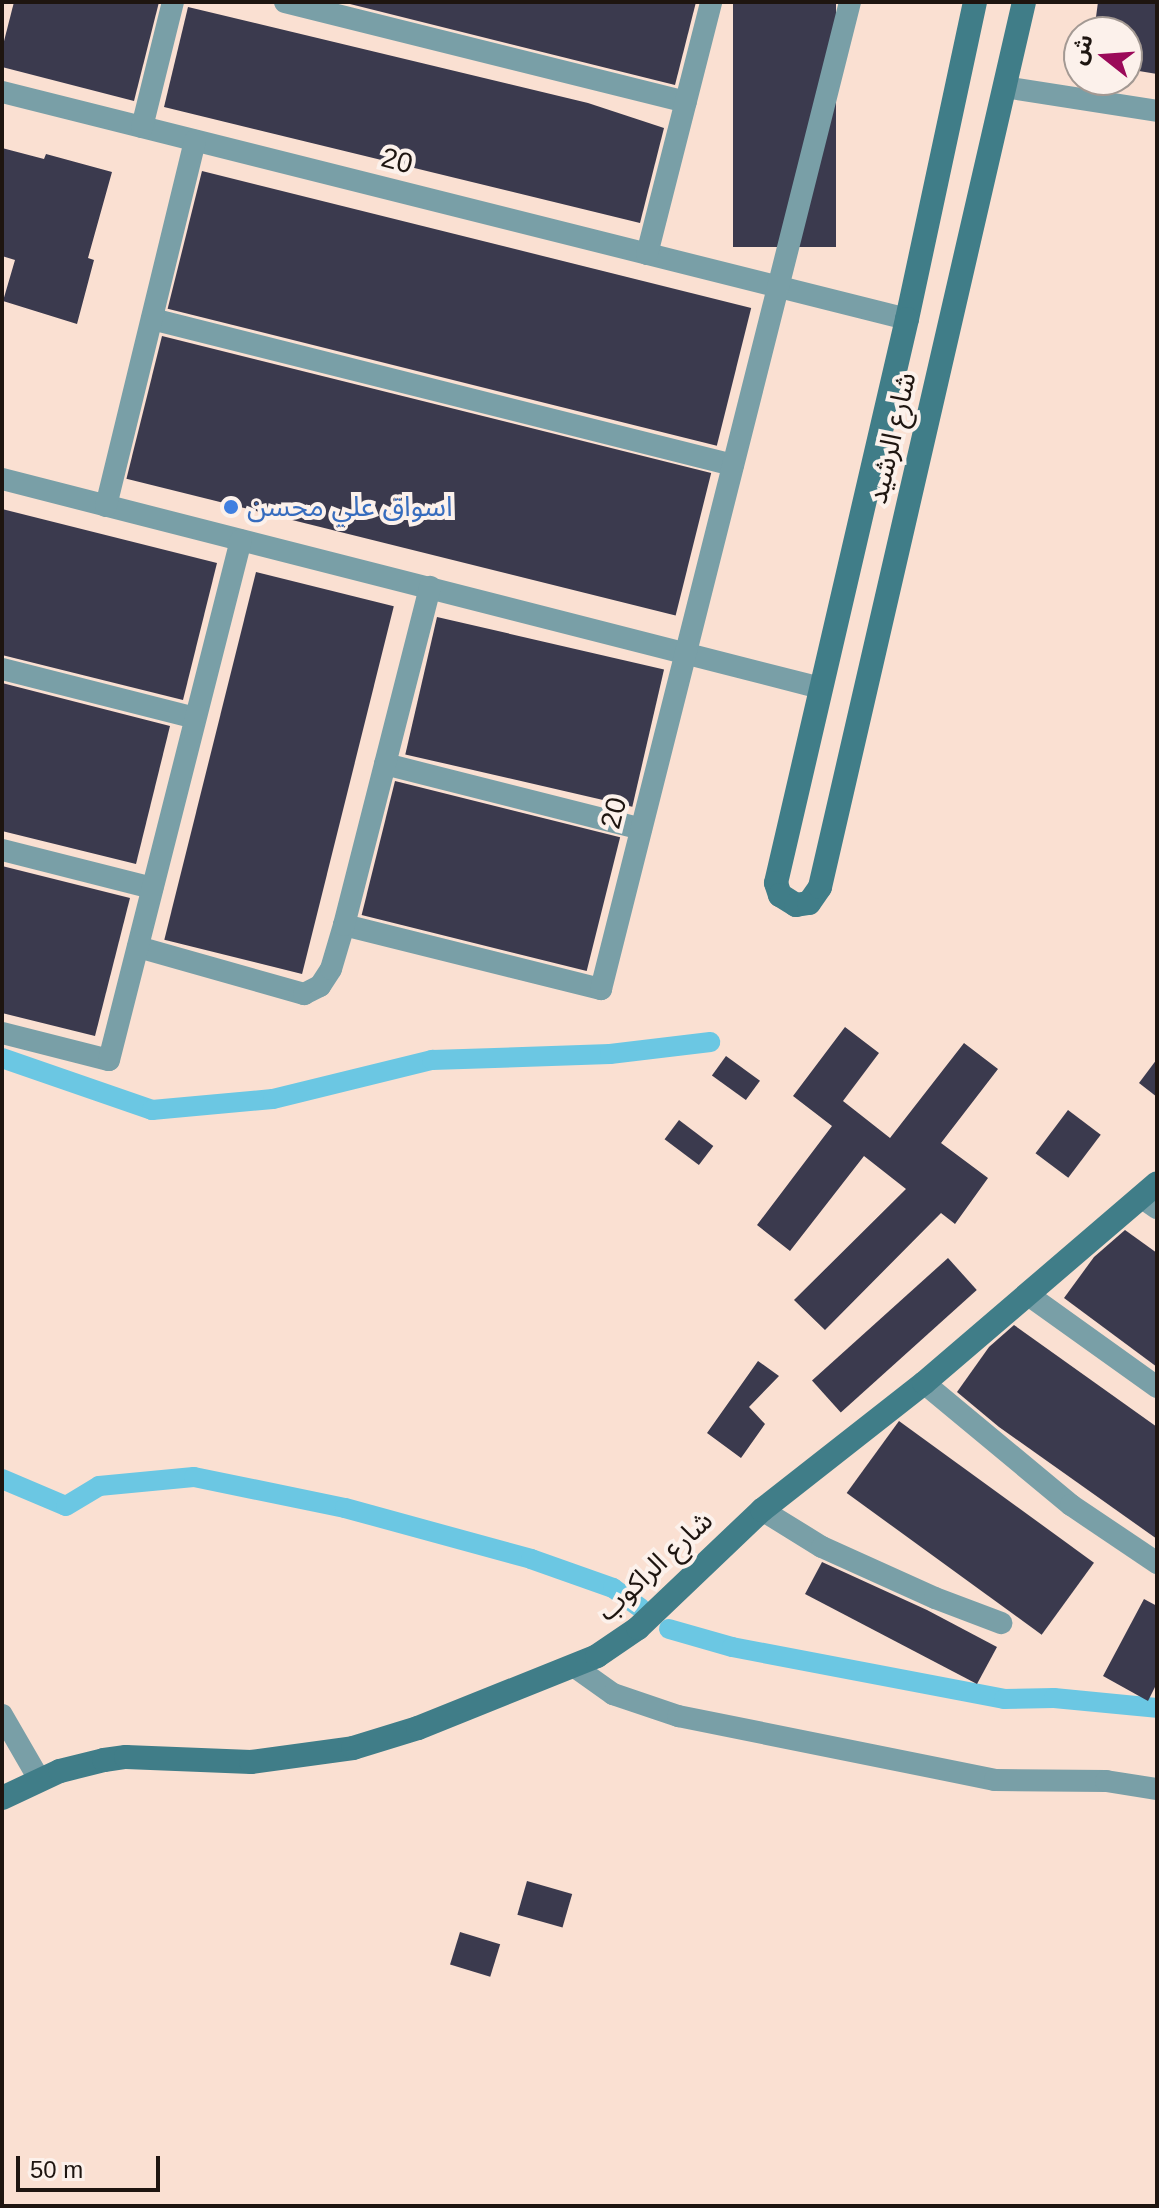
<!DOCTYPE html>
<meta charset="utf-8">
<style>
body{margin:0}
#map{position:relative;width:1159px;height:2208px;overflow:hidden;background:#fae0d2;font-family:Helvetica,"Noto Sans Arabic",sans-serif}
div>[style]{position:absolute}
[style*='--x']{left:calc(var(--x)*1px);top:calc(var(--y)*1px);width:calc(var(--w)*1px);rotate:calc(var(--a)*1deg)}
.canal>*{height:20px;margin:-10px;padding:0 10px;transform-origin:10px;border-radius:10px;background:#6bc7e3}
.building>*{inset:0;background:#3b3a4e;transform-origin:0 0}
.street>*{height:22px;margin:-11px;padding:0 11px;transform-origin:11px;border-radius:11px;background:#799fa7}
.secondary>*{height:24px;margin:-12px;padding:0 12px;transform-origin:12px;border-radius:12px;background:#407d88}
.dots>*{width:22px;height:22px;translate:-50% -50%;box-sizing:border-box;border:4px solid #fcf1eb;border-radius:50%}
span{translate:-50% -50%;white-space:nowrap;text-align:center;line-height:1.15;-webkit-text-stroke:8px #fcf1eb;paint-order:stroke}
.street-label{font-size:28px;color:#1e1510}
.shop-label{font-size:28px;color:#366cbe}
.left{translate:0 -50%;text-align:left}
.frame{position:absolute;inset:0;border:4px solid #1e1510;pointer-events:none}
.north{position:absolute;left:1063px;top:16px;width:80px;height:80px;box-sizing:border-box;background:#fcf1eb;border:2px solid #a39993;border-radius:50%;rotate:287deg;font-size:22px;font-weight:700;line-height:32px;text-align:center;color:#1e1510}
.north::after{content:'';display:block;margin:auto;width:28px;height:36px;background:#9b0a59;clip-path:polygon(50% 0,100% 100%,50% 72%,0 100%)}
.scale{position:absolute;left:16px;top:2156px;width:144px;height:36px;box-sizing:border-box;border:4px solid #1e1510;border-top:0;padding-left:10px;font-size:24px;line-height:28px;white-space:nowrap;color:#1e1510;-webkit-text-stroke:6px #fcf1eb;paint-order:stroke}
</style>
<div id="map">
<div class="canal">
<i style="--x:2;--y:1058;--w:159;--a:19.1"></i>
<i style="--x:152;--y:1110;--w:121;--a:-5.2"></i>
<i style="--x:273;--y:1099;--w:164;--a:-13.8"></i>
<i style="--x:432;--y:1060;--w:178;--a:-1.9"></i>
<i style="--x:610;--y:1054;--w:101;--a:-6.8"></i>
<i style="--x:2;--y:1479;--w:69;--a:22.9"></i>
<i style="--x:66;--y:1506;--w:39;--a:-31"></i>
<i style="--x:99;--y:1486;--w:95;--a:-5.4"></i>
<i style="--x:194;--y:1477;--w:154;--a:11.6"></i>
<i style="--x:345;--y:1508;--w:193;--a:15.3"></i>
<i style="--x:531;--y:1559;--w:87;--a:19.5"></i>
<i style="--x:613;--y:1588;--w:34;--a:36"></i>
<i style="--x:669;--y:1629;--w:66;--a:15.9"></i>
<i style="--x:732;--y:1647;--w:277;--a:10.8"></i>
<i style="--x:1004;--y:1699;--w:50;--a:-1.1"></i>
<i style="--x:1054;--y:1698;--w:103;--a:5.5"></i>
</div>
<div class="building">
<i style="clip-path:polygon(14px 2px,159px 2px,134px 101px,2px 67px,2px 49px)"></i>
<i style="clip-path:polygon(696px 2px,675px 85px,346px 3px,347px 2px)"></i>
<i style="left:733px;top:2px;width:103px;height:245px"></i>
<i style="clip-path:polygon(1098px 2px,1157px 2px,1157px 74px,1127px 69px,1127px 32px,1094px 32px)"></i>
<i style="clip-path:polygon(188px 7px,588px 103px,664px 128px,640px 223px,164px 107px)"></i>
<i style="clip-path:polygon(2px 148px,44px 159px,46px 154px,112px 172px,88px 258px,94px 260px,77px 324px,3px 301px,15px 260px,2px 256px)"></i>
<i style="left:202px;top:171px;width:566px;height:142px;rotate:14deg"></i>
<i style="left:162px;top:336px;width:566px;height:147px;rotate:14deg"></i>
<i style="clip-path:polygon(2px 509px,217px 563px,183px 700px,2px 655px)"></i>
<i style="left:256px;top:572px;width:142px;height:379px;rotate:14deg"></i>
<i style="left:437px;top:617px;width:233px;height:141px;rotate:13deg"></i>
<i style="clip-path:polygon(2px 683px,170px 726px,136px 864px,2px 831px)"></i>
<i style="left:395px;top:781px;width:232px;height:138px;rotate:14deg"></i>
<i style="clip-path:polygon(2px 866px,130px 898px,95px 1036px,2px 1013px)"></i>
<i style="clip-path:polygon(845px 1027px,879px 1053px,843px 1101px,890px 1138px,964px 1043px,998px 1069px,941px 1143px,988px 1178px,955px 1224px,941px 1213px,825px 1330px,794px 1300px,906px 1189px,864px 1156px,790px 1251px,757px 1225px,832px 1126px,793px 1096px)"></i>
<i style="left:726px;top:1056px;width:42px;height:24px;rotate:36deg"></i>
<i style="clip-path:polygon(1157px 1059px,1157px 1097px,1139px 1083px)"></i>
<i style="left:1068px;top:1110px;width:41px;height:54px;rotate:37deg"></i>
<i style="left:679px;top:1120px;width:43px;height:24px;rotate:37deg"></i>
<i style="clip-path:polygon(1125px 1230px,1157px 1253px,1157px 1367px,1064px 1298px,1094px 1257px)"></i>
<i style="left:948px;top:1258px;width:43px;height:183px;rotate:48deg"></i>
<i style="clip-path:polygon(1014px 1325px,1157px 1427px,1157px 1539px,999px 1427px,957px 1392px,989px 1347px)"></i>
<i style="clip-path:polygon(758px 1361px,779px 1376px,749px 1407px,765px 1424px,741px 1458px,707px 1433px)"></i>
<i style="left:899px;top:1421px;width:241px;height:89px;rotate:36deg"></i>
<i style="clip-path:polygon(822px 1562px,927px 1610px,997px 1647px,977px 1684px,805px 1594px)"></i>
<i style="clip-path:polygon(1144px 1599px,1157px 1606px,1157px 1683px,1148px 1701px,1103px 1676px)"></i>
<i style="left:527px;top:1881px;width:47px;height:35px;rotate:16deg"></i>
<i style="left:460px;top:1932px;width:42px;height:34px;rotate:17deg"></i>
</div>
<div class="street">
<i style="--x:285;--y:2;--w:413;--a:14"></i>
<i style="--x:1004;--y:87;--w:155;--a:8.9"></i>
<i style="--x:2;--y:92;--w:933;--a:14.08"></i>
<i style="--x:142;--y:127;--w:129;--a:-76.1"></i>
<i style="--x:647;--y:254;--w:260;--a:-75.7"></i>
<i style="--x:152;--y:319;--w:599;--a:14.11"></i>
<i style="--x:2;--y:479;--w:845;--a:14.32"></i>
<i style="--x:106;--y:506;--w:376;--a:-76.3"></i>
<i style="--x:2;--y:669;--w:199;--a:14.2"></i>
<i style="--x:385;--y:764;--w:264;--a:14.2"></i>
<i style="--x:2;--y:850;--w:155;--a:14.2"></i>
<i style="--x:344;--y:925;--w:265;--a:14"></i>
<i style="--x:601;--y:989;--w:1018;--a:-75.84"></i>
<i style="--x:138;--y:947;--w:173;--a:15.8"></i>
<i style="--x:304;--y:994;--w:18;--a:-27"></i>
<i style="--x:320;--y:986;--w:20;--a:-57"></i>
<i style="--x:331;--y:969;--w:46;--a:-73.5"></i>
<i style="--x:344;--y:925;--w:349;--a:-75.7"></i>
<i style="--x:2;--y:1033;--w:110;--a:14.2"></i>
<i style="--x:109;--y:1060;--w:536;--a:-75.76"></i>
<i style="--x:1142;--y:1198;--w:18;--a:34"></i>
<i style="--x:1027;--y:1294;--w:160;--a:35.6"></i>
<i style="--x:924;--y:1383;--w:191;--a:39.7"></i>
<i style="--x:1071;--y:1505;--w:104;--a:34"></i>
<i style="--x:762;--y:1510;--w:70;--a:31.7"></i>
<i style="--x:822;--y:1547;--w:124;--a:24.3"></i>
<i style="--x:935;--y:1598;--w:71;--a:20.7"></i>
<i style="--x:575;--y:1667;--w:47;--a:35.4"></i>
<i style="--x:613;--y:1694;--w:69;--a:18.7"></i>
<i style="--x:678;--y:1716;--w:323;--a:11.4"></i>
<i style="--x:995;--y:1780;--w:111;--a:0.5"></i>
<i style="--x:1106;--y:1781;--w:52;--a:8.9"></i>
<i style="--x:2;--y:1715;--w:74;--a:60"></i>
</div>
<div class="secondary">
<i style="--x:975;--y:2;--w:324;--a:102.1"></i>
<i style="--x:907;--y:319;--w:579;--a:103.08"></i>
<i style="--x:776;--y:883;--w:13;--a:72"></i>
<i style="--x:780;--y:895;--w:19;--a:32"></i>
<i style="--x:796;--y:905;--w:13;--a:-9"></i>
<i style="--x:809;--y:903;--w:19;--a:-55"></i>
<i style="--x:820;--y:887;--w:908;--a:-77.02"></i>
<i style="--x:2;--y:1798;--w:64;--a:-25"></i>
<i style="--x:60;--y:1771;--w:45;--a:-14"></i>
<i style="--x:104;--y:1760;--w:22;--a:-8"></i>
<i style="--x:126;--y:1757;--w:125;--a:2.3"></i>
<i style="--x:251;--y:1762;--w:103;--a:-7.8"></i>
<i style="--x:353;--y:1748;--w:68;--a:-17.1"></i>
<i style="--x:418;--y:1728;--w:193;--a:-21.9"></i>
<i style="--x:597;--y:1656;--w:50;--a:-34.3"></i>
<i style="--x:638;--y:1628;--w:171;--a:-43.6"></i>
<i style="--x:762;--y:1510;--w:206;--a:-38.1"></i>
<i style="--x:924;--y:1383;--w:307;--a:-40.6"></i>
</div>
<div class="dots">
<i style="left:231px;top:507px;background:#3f7fe0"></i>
</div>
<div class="street-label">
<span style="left:397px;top:161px;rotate:14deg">20</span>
<span style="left:892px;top:438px;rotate:-77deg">شارع الرشيد</span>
<span style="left:614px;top:813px;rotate:-76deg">20</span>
<span style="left:655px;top:1566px;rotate:-43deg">شارع الراكوب</span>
</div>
<div class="shop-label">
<span class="left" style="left:247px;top:507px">اسواق علي محسن</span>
</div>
<div class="frame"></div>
<div class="north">ش</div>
<div class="scale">50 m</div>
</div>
